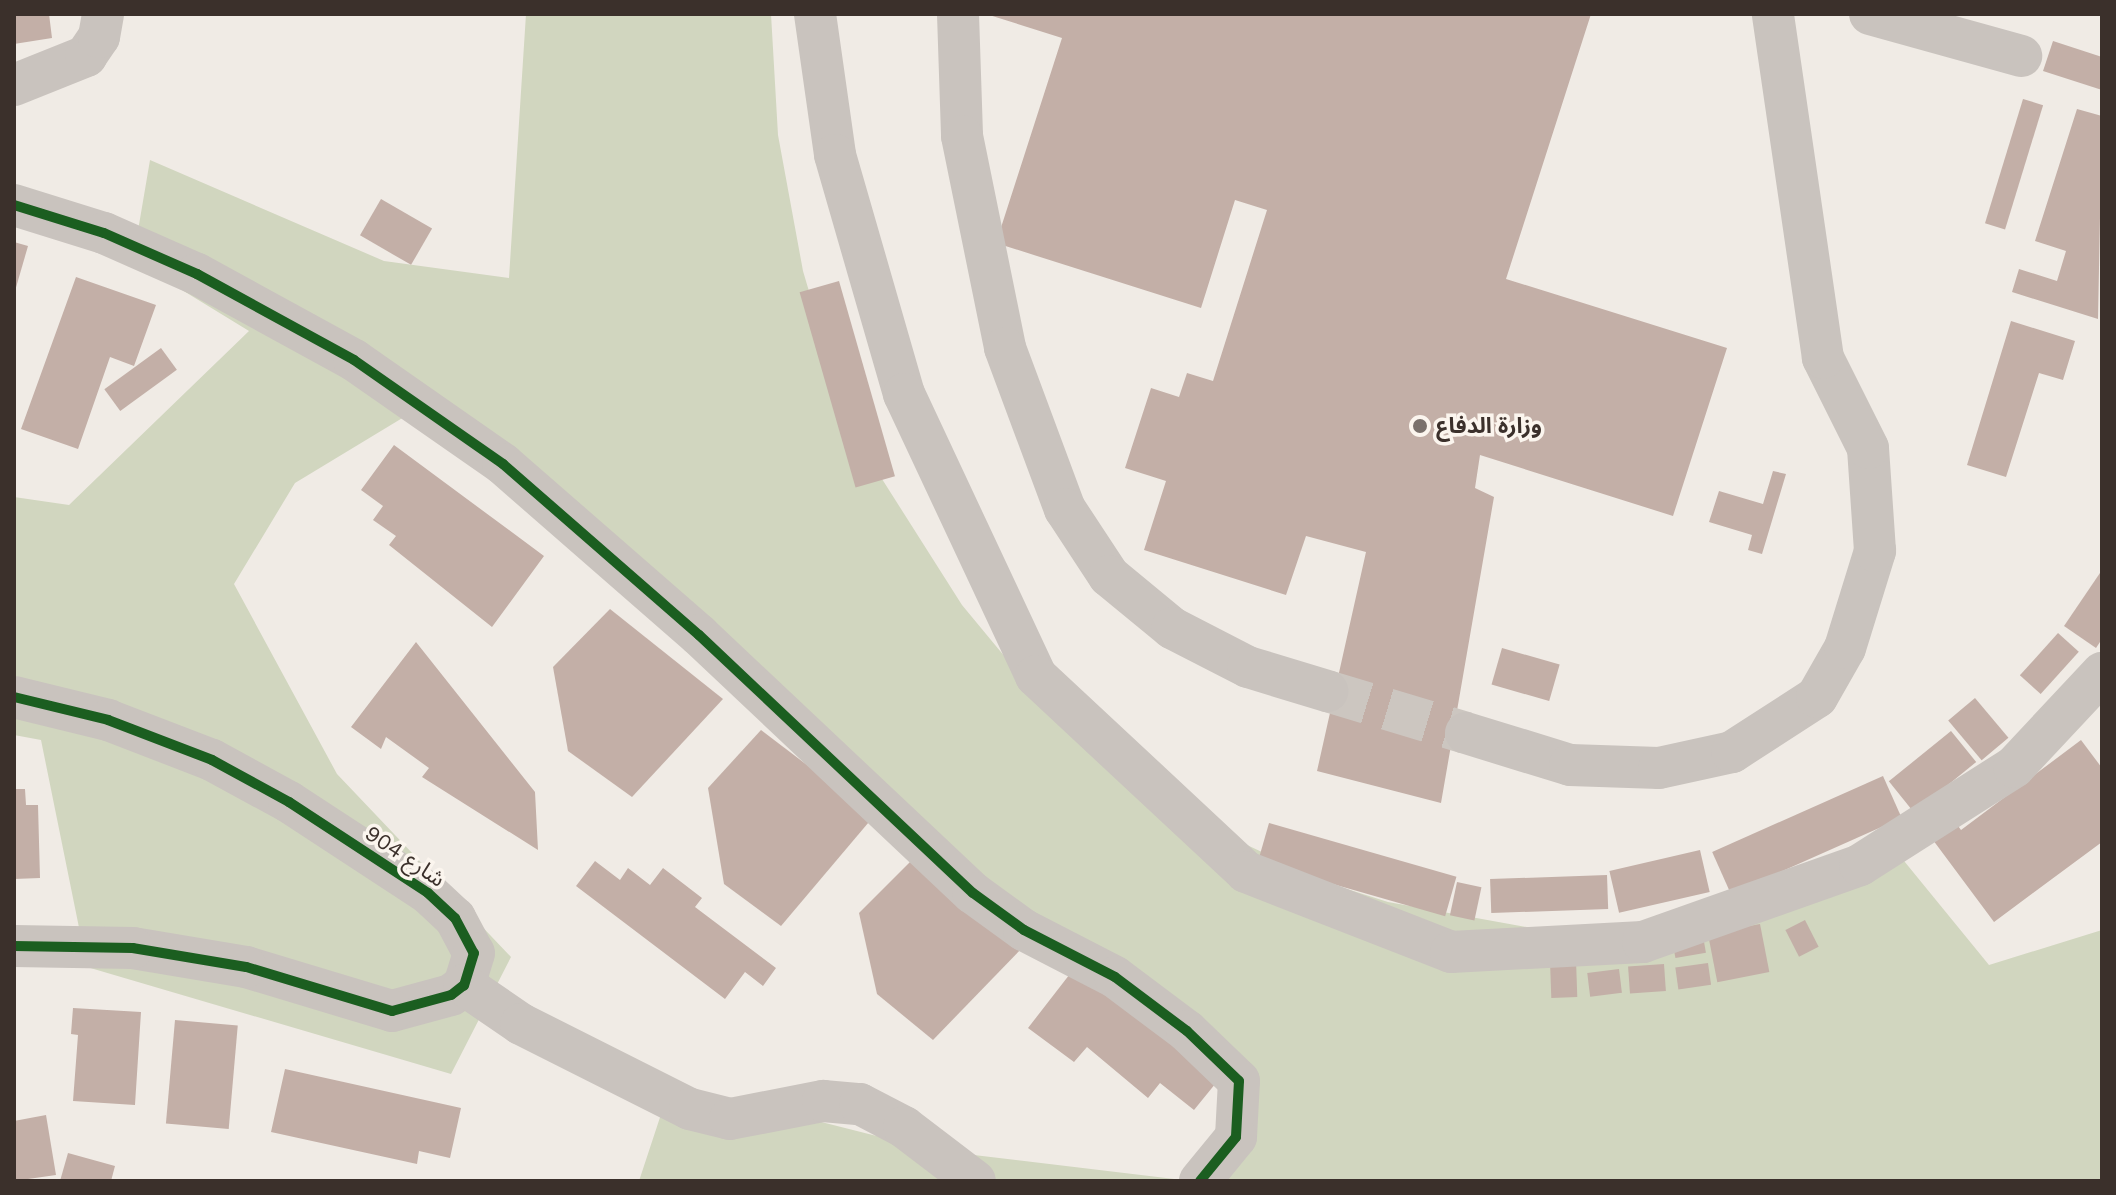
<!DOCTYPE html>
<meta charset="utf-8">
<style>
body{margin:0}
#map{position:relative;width:2116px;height:1195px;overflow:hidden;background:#f0ebe5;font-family:"Work Sans","Noto Sans Arabic",sans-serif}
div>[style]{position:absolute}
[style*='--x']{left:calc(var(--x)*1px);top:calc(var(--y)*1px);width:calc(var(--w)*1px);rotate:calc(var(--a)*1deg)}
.green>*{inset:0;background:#d1d6bf}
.building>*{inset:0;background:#c3afa7;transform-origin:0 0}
.minor-tunnel>*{height:42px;margin-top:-21px;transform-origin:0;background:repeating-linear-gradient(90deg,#ccc6c0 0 42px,transparent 0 63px)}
.minor>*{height:42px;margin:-21px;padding:0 21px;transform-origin:21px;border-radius:21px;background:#c9c3be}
.cycleway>*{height:10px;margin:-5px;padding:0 5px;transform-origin:5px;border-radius:5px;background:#1b5e20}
.dots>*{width:22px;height:22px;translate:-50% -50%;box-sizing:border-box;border:4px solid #fbf5ee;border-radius:50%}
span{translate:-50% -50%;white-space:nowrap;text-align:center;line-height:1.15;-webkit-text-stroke:7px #fbf5ee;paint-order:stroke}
.poi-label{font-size:22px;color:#3b302b;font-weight:700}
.left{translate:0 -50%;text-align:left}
.street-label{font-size:22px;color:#3b302b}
.frame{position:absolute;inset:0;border:16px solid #3b302b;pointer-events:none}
</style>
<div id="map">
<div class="green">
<i style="clip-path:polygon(526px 14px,771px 14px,778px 135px,803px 271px,824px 342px,882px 479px,962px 605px,1010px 663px,1213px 829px,1328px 883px,1388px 902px,1543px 930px,1631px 930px,1891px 845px,1989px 965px,2102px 930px,2102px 1181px,1205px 1181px,1246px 1088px,409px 414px,295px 483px,234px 584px,337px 774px,511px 957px,451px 1074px,87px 967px,41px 740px,14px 735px,14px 497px,69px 505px,249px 331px,133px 260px,150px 160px,384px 261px,509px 278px)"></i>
<i style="clip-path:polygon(671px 1084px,932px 1150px,1191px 1181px,639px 1181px)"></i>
</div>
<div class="building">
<i style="clip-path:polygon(14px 14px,49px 14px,52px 38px,14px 44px)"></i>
<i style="clip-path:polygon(986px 14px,1591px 14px,1506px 279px,1727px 348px,1673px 516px,1480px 455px,1475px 488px,1494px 497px,1441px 803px,1317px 771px,1366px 552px,1306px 536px,1286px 595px,1144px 550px,1166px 481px,1125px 468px,1151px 388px,1179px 397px,1187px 373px,1213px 381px,1267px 210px,1235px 200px,1201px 308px,996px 243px,1062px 38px)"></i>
<i style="clip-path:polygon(2053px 41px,2102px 57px,2102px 90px,2043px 71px)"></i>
<i style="left:2023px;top:99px;width:21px;height:130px;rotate:17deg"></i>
<i style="clip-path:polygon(2077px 109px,2102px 116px,2098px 319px,2012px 292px,2019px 269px,2057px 281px,2066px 251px,2035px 241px)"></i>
<i style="left:381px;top:199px;width:59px;height:42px;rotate:30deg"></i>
<i style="clip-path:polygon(14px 242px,28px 246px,15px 291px,14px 290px)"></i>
<i style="clip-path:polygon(76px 277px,156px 305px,134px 366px,110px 357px,78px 449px,21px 429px)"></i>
<i style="left:839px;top:281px;width:203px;height:41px;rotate:74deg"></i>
<i style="clip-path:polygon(2011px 321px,2075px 341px,2063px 380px,2039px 373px,2006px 477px,1967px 465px)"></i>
<i style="left:161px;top:348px;width:27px;height:70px;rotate:54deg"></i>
<i style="clip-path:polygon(394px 445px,544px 556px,492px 627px,389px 545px,396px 536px,373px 520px,383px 506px,361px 490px)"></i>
<i style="clip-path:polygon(1773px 471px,1786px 474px,1762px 554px,1748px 550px,1752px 535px,1709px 522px,1719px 491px,1763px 504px)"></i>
<i style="clip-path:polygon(2102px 570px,2102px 639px,2096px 648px,2064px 626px)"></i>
<i style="clip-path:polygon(610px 609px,723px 699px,632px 797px,568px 751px,553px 667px)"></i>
<i style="left:2058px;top:633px;width:28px;height:57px;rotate:42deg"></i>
<i style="clip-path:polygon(416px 642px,535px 792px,538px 850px,422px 777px,429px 768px,386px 737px,381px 749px,351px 727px)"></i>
<i style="left:1502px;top:648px;width:60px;height:38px;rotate:16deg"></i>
<i style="left:1975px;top:698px;width:52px;height:35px;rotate:50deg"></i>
<i style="clip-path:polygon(761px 730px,874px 816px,781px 926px,724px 884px,708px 788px)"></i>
<i style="left:1951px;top:731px;width:40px;height:80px;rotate:51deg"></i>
<i style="clip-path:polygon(2081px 740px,2102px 768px,2102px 842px,1994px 922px,1930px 836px,1953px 819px,1961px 830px)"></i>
<i style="left:1883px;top:776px;width:46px;height:187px;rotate:66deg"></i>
<i style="clip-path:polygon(14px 789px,25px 789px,26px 805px,38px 805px,40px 878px,14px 879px)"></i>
<i style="left:1269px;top:823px;width:195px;height:41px;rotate:16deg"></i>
<i style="left:1700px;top:850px;width:43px;height:93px;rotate:77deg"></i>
<i style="clip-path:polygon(915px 857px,1024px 946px,933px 1040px,877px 994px,859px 913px)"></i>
<i style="clip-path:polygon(595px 861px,620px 880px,628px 868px,650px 885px,663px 868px,702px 898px,695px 907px,776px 968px,763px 986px,745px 972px,725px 999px,576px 886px)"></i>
<i style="left:1607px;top:875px;width:34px;height:117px;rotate:88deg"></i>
<i style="left:1457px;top:882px;width:25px;height:34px;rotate:12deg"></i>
<i style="left:1805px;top:920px;width:30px;height:22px;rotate:63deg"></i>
<i style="left:1760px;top:924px;width:49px;height:53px;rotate:79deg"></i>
<i style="left:1703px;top:936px;width:17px;height:31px;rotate:80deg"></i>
<i style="left:1576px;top:960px;width:37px;height:26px;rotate:88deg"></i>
<i style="left:1708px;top:963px;width:22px;height:33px;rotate:82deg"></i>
<i style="left:1664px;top:964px;width:27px;height:36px;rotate:86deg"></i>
<i style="left:1619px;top:969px;width:24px;height:32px;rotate:83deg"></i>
<i style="clip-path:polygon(1073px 970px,1220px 1078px,1194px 1110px,1160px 1083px,1148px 1098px,1087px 1047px,1074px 1062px,1028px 1028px)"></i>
<i style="clip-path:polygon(73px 1008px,141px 1012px,135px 1105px,73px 1101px,78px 1035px,71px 1034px)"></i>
<i style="left:175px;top:1020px;width:63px;height:104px;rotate:5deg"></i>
<i style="clip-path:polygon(285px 1069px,461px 1108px,450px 1158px,419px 1151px,417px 1164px,271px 1132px)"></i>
<i style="clip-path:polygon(46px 1115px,56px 1175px,14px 1181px,14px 1121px)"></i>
<i style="clip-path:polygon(68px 1153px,115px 1166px,111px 1181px,60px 1181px)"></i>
</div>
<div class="minor-tunnel">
<i style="--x:1327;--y:691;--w:145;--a:16.8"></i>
</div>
<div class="minor">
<i style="--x:815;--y:14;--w:142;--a:81.9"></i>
<i style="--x:835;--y:155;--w:249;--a:73.9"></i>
<i style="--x:904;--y:394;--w:311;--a:64.9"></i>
<i style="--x:1036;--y:676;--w:287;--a:43"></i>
<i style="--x:1246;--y:872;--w:220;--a:21.3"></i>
<i style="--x:1451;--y:952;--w:192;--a:-3"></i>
<i style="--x:1643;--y:942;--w:230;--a:-19.5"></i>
<i style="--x:1860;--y:865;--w:183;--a:-32.5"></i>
<i style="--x:2014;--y:767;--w:129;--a:-46.9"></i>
<i style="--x:958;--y:14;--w:122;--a:88.1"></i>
<i style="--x:962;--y:136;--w:216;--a:78.5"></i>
<i style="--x:1005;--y:348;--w:172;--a:69.6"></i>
<i style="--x:1065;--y:509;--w:80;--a:56.7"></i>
<i style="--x:1109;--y:576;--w:82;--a:39.5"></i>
<i style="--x:1172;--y:628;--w:85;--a:27.2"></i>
<i style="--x:1248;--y:667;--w:83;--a:16.9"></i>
<i style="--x:1870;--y:14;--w:157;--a:15.5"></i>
<i style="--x:14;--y:85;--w:78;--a:-21.9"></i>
<i style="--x:86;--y:56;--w:23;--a:-56"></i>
<i style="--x:99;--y:37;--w:23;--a:-80"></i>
<i style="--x:14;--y:205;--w:94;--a:17.3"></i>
<i style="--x:104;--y:233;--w:102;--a:23.8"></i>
<i style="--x:197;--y:274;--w:179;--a:28.7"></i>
<i style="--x:354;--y:360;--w:182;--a:34.9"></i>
<i style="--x:503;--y:464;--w:260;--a:41.1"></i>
<i style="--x:699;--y:635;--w:376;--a:43.3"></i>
<i style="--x:973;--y:893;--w:63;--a:36"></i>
<i style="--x:1024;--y:930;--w:102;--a:27.3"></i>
<i style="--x:1115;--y:977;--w:90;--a:36.9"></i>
<i style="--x:1187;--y:1031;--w:72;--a:43.9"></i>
<i style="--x:1239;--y:1081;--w:56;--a:93.1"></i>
<i style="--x:1236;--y:1137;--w:57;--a:129.3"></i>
<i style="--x:14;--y:697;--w:97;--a:13.7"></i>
<i style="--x:108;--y:720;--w:111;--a:21"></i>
<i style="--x:212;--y:760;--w:88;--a:28.6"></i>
<i style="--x:289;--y:802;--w:166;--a:33.2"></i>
<i style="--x:428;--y:893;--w:37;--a:43"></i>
<i style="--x:455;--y:918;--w:40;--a:62"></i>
<i style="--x:474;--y:953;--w:34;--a:107"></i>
<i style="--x:464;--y:985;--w:16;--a:142"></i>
<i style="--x:451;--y:995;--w:61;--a:164.8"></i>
<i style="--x:392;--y:1011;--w:152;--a:-163.2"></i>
<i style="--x:246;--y:967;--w:115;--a:-170.5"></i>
<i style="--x:133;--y:948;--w:119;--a:-179"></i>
<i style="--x:1466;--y:733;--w:109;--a:17.1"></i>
<i style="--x:1570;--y:765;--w:89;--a:1.9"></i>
<i style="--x:1659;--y:768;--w:75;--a:-12.4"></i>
<i style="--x:1732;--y:752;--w:101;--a:-32.9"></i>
<i style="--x:1817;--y:697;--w:56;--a:-60.3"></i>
<i style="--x:1845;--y:648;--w:102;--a:-72.8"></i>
<i style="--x:1875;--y:551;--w:103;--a:-93.9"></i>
<i style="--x:1868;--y:448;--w:101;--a:-116.6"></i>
<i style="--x:1823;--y:358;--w:348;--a:-98.3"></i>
<i style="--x:464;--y:985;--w:69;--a:34.4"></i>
<i style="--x:521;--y:1024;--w:189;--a:26.7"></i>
<i style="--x:690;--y:1109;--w:41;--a:14"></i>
<i style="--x:730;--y:1119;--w:95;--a:-11"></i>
<i style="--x:823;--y:1101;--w:37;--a:5"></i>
<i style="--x:860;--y:1104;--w:50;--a:27.6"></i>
<i style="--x:904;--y:1127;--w:89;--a:37.3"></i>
</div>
<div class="cycleway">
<i style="--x:14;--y:205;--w:94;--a:17.3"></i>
<i style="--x:104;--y:233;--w:102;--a:23.8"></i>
<i style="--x:197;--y:274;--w:179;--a:28.7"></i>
<i style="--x:354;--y:360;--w:182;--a:34.9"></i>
<i style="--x:503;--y:464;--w:260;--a:41.1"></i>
<i style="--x:699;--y:635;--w:376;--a:43.3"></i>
<i style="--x:973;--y:893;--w:63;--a:36"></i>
<i style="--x:1024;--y:930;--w:102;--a:27.3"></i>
<i style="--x:1115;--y:977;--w:90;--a:36.9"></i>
<i style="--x:1187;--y:1031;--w:72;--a:43.9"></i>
<i style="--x:1239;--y:1081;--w:56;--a:93.1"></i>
<i style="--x:1236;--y:1137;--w:57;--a:129.3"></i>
<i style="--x:14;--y:697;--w:97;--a:13.7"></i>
<i style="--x:108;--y:720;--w:111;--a:21"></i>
<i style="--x:212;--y:760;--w:88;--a:28.6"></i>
<i style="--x:289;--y:802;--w:166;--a:33.2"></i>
<i style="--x:428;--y:893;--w:37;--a:43"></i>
<i style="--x:455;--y:918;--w:40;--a:62"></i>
<i style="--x:474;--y:953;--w:34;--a:107"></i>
<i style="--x:464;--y:985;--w:16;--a:142"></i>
<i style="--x:451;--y:995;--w:61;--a:164.8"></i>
<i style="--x:392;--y:1011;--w:152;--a:-163.2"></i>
<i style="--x:246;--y:967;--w:115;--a:-170.5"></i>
<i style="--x:133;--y:948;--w:119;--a:-179"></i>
</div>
<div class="dots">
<i style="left:1420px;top:426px;background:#7a716c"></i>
</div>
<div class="poi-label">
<span class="left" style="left:1436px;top:426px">وزارة الدفاع</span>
</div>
<div class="street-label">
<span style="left:405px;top:856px;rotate:34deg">شارع 904</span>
</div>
<div class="frame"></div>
</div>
